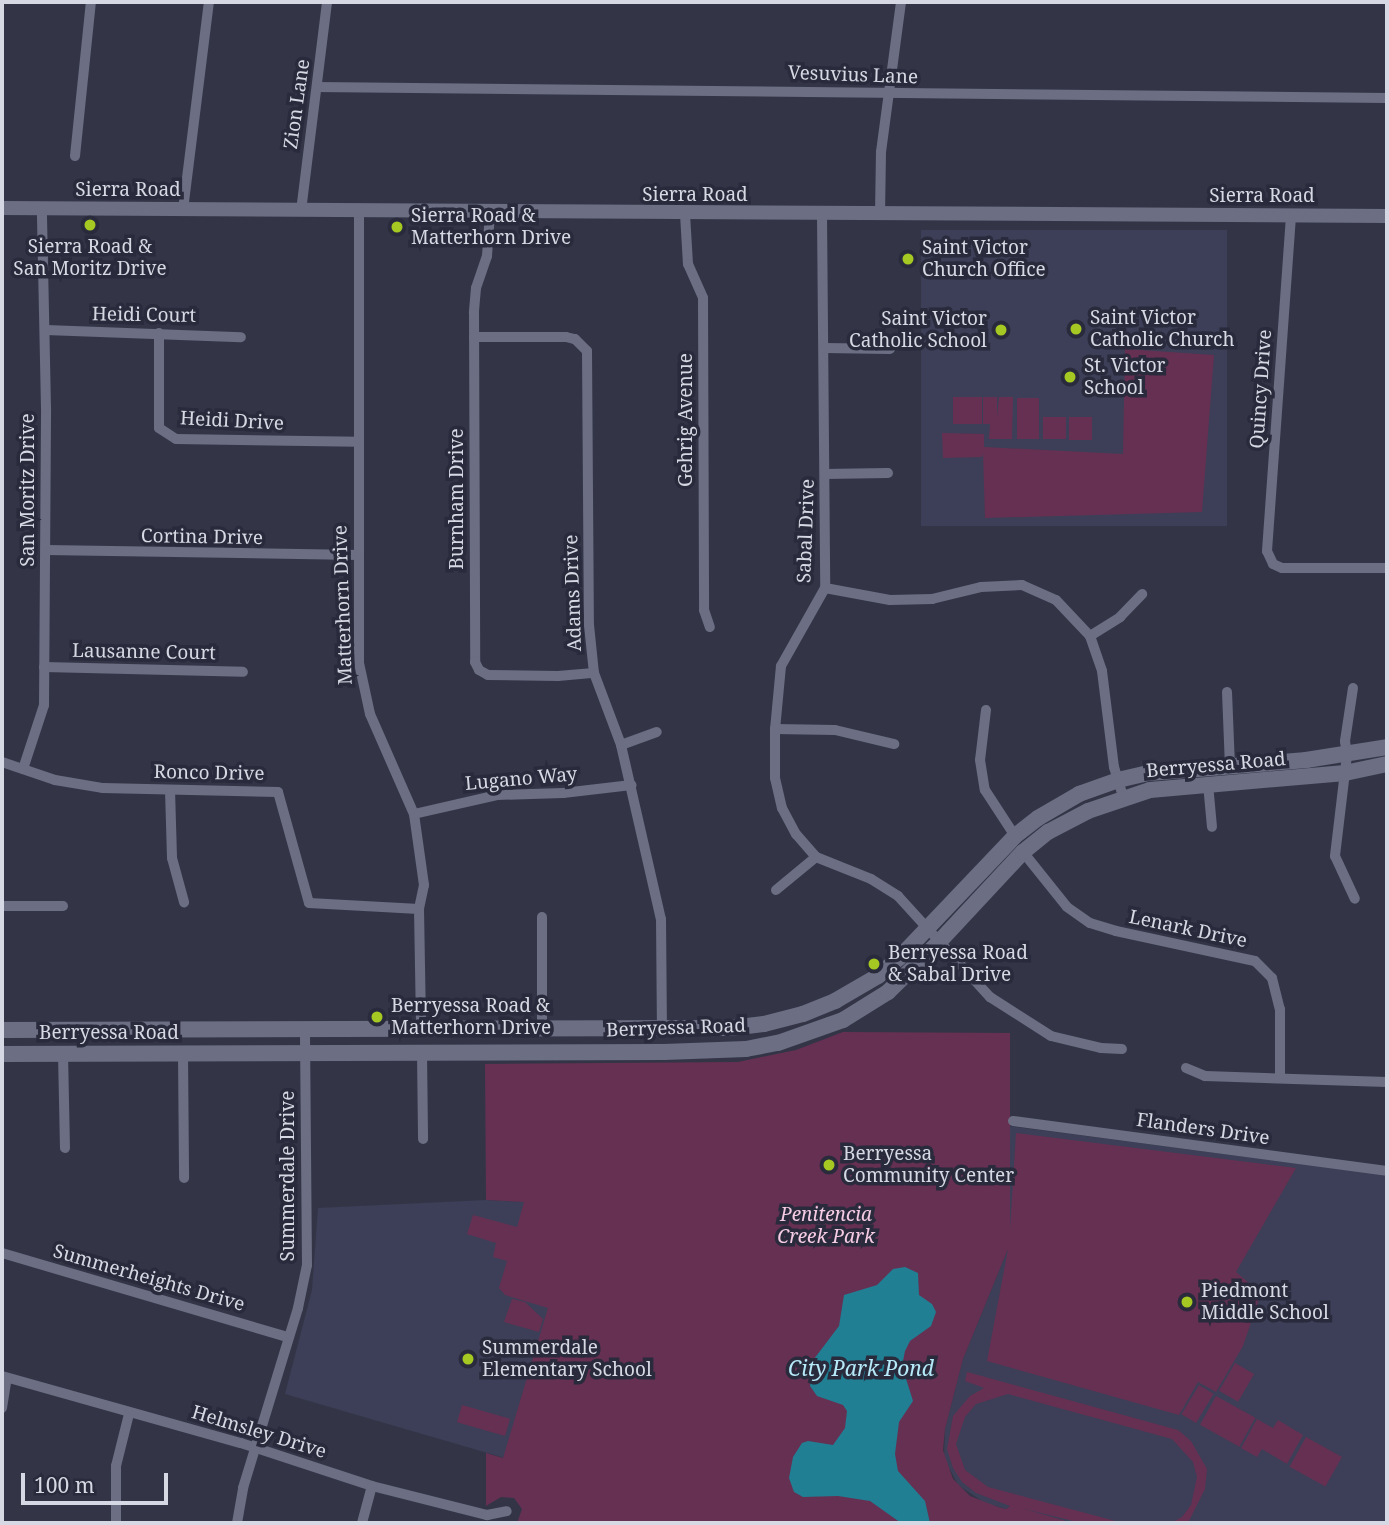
<!DOCTYPE html>
<style>
body{margin:0}
#map{position:relative;width:1389px;height:1525px;overflow:hidden;background:#333547;font-family:"Noto Serif",serif}
div>[style]{position:absolute}
[style*='--x']{left:calc(var(--x)*1px);top:calc(var(--y)*1px);width:calc(var(--w)*1px);rotate:calc(var(--a)*1deg)}
.built>*{inset:0;background:#3c3f57;transform-origin:0 0}
.green>*{inset:0;background:#663053;transform-origin:0 0}
.water>*{inset:0;background:#207f93}
.minor>*{height:10px;margin:-5px;padding:0 5px;transform-origin:5px;border-radius:5px;background:#6c6e83}
.tertiary>*{height:14px;margin:-7px;padding:0 7px;transform-origin:7px;border-radius:7px;background:#6c6e83}
.secondary>*{height:16px;margin:-8px;padding:0 8px;transform-origin:8px;border-radius:8px;background:#6c6e83}
.dots>*{width:19px;height:19px;translate:-50% -50%;box-sizing:border-box;border:4px solid #292b3c;border-radius:50%}
span{translate:-50% -50%;white-space:nowrap;text-align:center;line-height:1.15;-webkit-text-stroke:7px #292b3c;paint-order:stroke}
.street-label{font-size:19px;color:#d6d8e3}
.poi-label{font-size:19px;color:#d6d8e3}
.left{translate:0 -50%;text-align:left}
.right{translate:-100% -50%;text-align:right}
.park-label{font-size:19px;color:#f6cce4;font-style:italic}
.water-label{font-size:21px;color:#b6eaf9;font-style:italic}
.frame{position:absolute;inset:0;border:4px solid #d6d8e3;pointer-events:none}
.scale{position:absolute;left:21px;top:1473px;width:147px;height:32px;box-sizing:border-box;border:4px solid #d6d8e3;border-top:0;padding-left:9px;font-size:21px;line-height:24px;white-space:nowrap;color:#d6d8e3;-webkit-text-stroke:5px #292b3c;paint-order:stroke}
</style>
<div id="map">
<div class="built">
<i style="left:921px;top:230px;width:306px;height:296px"></i>
<i style="clip-path:polygon(1008px 1126px,1387px 1175px,1387px 1523px,1073px 1523px,1010px 1506px,1006px 1509px,985px 1503px,958px 1485px,944px 1458px,945px 1429px,963px 1359px,1010px 1244px)"></i>
<i style="clip-path:polygon(486px 1200px,524px 1202px,611px 1489px,285px 1394px,312px 1290px,318px 1208px)"></i>
</div>
<div class="green">
<i style="clip-path:polygon(1125px 349px,1214px 355px,1202px 512px,985px 518px,983px 453px,982px 457px,943px 458px,942px 433px,984px 434px,984px 447px,1123px 454px)"></i>
<i style="left:953px;top:397px;width:29px;height:27px"></i>
<i style="clip-path:polygon(983px 397px,997px 397px,997px 417px,999px 397px,1013px 397px,1012px 439px,989px 439px,990px 424px,983px 424px)"></i>
<i style="left:1017px;top:398px;width:22px;height:41px"></i>
<i style="left:1043px;top:417px;width:23px;height:22px"></i>
<i style="left:1069px;top:417px;width:23px;height:23px"></i>
<i style="clip-path:polygon(843px 1032px,1010px 1033px,1010px 1230px,1016px 1133px,1296px 1168px,1236px 1272px,1261px 1293px,1243px 1346px,1216px 1392px,1198px 1382px,1179px 1415px,987px 1361px,1008px 1249px,963px 1359px,945px 1429px,943px 1450px,953px 1479px,970px 1496px,998px 1507px,1006px 1509px,1010px 1506px,976px 1493px,962px 1482px,953px 1468px,947px 1449px,953px 1416px,970px 1396px,984px 1388px,965px 1381px,967px 1372px,1178px 1430px,1191px 1441px,1207px 1469px,1205px 1489px,1188px 1523px,1171px 1523px,1182px 1517px,1191px 1505px,1197px 1477px,1193px 1462px,1172px 1439px,1008px 1394px,976px 1404px,965px 1417px,956px 1444px,965px 1470px,988px 1487px,1123px 1523px,1081px 1523px,1021px 1508px,1073px 1523px,517px 1523px,522px 1509px,514px 1498px,501px 1497px,486px 1506px,486px 1453px,503px 1458px,548px 1308px,505px 1295px,499px 1288px,507px 1261px,493px 1257px,496px 1243px,467px 1234px,473px 1215px,517px 1227px,524px 1202px,486px 1200px,485px 1064px,738px 1062px,796px 1050px)"></i>
<i style="clip-path:polygon(512px 1299px,525px 1302px,543px 1319px,539px 1332px,504px 1322px)"></i>
<i style="left:1235px;top:1363px;width:22px;height:32px;rotate:30deg"></i>
<i style="left:1199px;top:1385px;width:17px;height:34px;rotate:31deg"></i>
<i style="left:1216px;top:1396px;width:45px;height:33px;rotate:29deg"></i>
<i style="left:462px;top:1405px;width:50px;height:18px;rotate:16deg"></i>
<i style="clip-path:polygon(1257px 1419px,1273px 1428px,1278px 1420px,1303px 1435px,1287px 1464px,1262px 1449px,1257px 1457px,1241px 1448px)"></i>
<i style="left:1306px;top:1437px;width:41px;height:34px;rotate:29deg"></i>
</div>
<div class="water">
<i style="clip-path:polygon(905px 1267px,918px 1273px,919px 1295px,932px 1304px,936px 1312px,931px 1326px,910px 1341px,905px 1351px,902px 1366px,913px 1401px,899px 1422px,895px 1454px,898px 1471px,925px 1501px,930px 1523px,901px 1523px,870px 1501px,838px 1496px,803px 1497px,794px 1492px,789px 1478px,793px 1457px,802px 1443px,808px 1441px,833px 1445px,845px 1428px,847px 1411px,843px 1405px,817px 1396px,810px 1386px,814px 1359px,839px 1326px,844px 1295px,877px 1285px,893px 1269px)"></i>
</div>
<div class="minor">
<i style="--x:317;--y:87;--w:1070;--a:0.59"></i>
<i style="--x:75;--y:156;--w:155;--a:-84.1"></i>
<i style="--x:183;--y:210;--w:210;--a:-82.9"></i>
<i style="--x:301;--y:211;--w:211;--a:-82.9"></i>
<i style="--x:359;--y:212;--w:451;--a:90"></i>
<i style="--x:359;--y:663;--w:52;--a:77.8"></i>
<i style="--x:370;--y:714;--w:109;--a:66.3"></i>
<i style="--x:414;--y:814;--w:72;--a:82"></i>
<i style="--x:424;--y:885;--w:25;--a:102"></i>
<i style="--x:419;--y:909;--w:120;--a:89"></i>
<i style="--x:490;--y:213;--w:43;--a:94"></i>
<i style="--x:487;--y:256;--w:34;--a:109"></i>
<i style="--x:476;--y:288;--w:25;--a:95"></i>
<i style="--x:474;--y:313;--w:349;--a:89.8"></i>
<i style="--x:475;--y:662;--w:9;--a:63"></i>
<i style="--x:479;--y:670;--w:10;--a:29"></i>
<i style="--x:488;--y:675;--w:70;--a:0.8"></i>
<i style="--x:558;--y:676;--w:36;--a:-5"></i>
<i style="--x:685;--y:214;--w:50;--a:86.6"></i>
<i style="--x:688;--y:264;--w:37;--a:66"></i>
<i style="--x:703;--y:298;--w:312;--a:89.8"></i>
<i style="--x:704;--y:610;--w:18;--a:71"></i>
<i style="--x:822;--y:215;--w:373;--a:89.5"></i>
<i style="--x:825;--y:588;--w:90;--a:119.4"></i>
<i style="--x:781;--y:666;--w:63;--a:95.4"></i>
<i style="--x:775;--y:729;--w:49;--a:90"></i>
<i style="--x:775;--y:778;--w:31;--a:77"></i>
<i style="--x:782;--y:808;--w:30;--a:62"></i>
<i style="--x:796;--y:834;--w:30;--a:49"></i>
<i style="--x:816;--y:857;--w:59;--a:21.8"></i>
<i style="--x:871;--y:879;--w:32;--a:32"></i>
<i style="--x:898;--y:896;--w:137;--a:47.7"></i>
<i style="--x:990;--y:997;--w:72;--a:32.6"></i>
<i style="--x:1051;--y:1036;--w:51;--a:13.5"></i>
<i style="--x:1101;--y:1048;--w:21;--a:3"></i>
<i style="--x:880;--y:215;--w:63;--a:-89.1"></i>
<i style="--x:881;--y:152;--w:151;--a:-82.4"></i>
<i style="--x:1291;--y:216;--w:336;--a:94.1"></i>
<i style="--x:1267;--y:551;--w:14;--a:65"></i>
<i style="--x:1273;--y:564;--w:10;--a:24"></i>
<i style="--x:1282;--y:568;--w:105;--a:0"></i>
<i style="--x:46;--y:330;--w:195;--a:2.1"></i>
<i style="--x:159;--y:333;--w:95;--a:90"></i>
<i style="--x:159;--y:428;--w:20;--a:33"></i>
<i style="--x:176;--y:439;--w:182;--a:0.9"></i>
<i style="--x:474;--y:337;--w:92;--a:0"></i>
<i style="--x:566;--y:337;--w:9;--a:13"></i>
<i style="--x:575;--y:339;--w:17;--a:45"></i>
<i style="--x:587;--y:351;--w:274;--a:89.6"></i>
<i style="--x:589;--y:625;--w:48;--a:84.1"></i>
<i style="--x:594;--y:673;--w:77;--a:69.4"></i>
<i style="--x:621;--y:745;--w:179;--a:77.1"></i>
<i style="--x:661;--y:919;--w:109;--a:89.5"></i>
<i style="--x:825;--y:348;--w:65;--a:0.9"></i>
<i style="--x:825;--y:474;--w:63;--a:-0.9"></i>
<i style="--x:46;--y:550;--w:312;--a:0.9"></i>
<i style="--x:825;--y:588;--w:66;--a:10.5"></i>
<i style="--x:890;--y:600;--w:42;--a:-1.4"></i>
<i style="--x:932;--y:599;--w:50;--a:-13.8"></i>
<i style="--x:981;--y:587;--w:41;--a:-2.8"></i>
<i style="--x:1022;--y:585;--w:37;--a:24"></i>
<i style="--x:1056;--y:600;--w:50;--a:46.6"></i>
<i style="--x:1090;--y:636;--w:37;--a:71"></i>
<i style="--x:1102;--y:671;--w:97;--a:82.9"></i>
<i style="--x:1114;--y:767;--w:31;--a:73"></i>
<i style="--x:1090;--y:636;--w:36;--a:-32"></i>
<i style="--x:1120;--y:617;--w:32;--a:-46"></i>
<i style="--x:44;--y:667;--w:199;--a:1.4"></i>
<i style="--x:1353;--y:688;--w:54;--a:98.6"></i>
<i style="--x:1345;--y:741;--w:14;--a:82"></i>
<i style="--x:1347;--y:755;--w:102;--a:96.8"></i>
<i style="--x:1335;--y:856;--w:47;--a:65.1"></i>
<i style="--x:1227;--y:692;--w:74;--a:87.7"></i>
<i style="--x:986;--y:710;--w:50;--a:96.8"></i>
<i style="--x:980;--y:760;--w:30;--a:81"></i>
<i style="--x:985;--y:790;--w:55;--a:56.9"></i>
<i style="--x:775;--y:729;--w:60;--a:1"></i>
<i style="--x:835;--y:730;--w:61;--a:13.3"></i>
<i style="--x:621;--y:745;--w:38;--a:-20"></i>
<i style="--x:2;--y:762;--w:56;--a:18.8"></i>
<i style="--x:55;--y:780;--w:49;--a:9.5"></i>
<i style="--x:103;--y:788;--w:175;--a:1.3"></i>
<i style="--x:278;--y:792;--w:115;--a:74.4"></i>
<i style="--x:309;--y:903;--w:110;--a:3.1"></i>
<i style="--x:23;--y:769;--w:67;--a:-71.8"></i>
<i style="--x:44;--y:705;--w:297;--a:-89.6"></i>
<i style="--x:46;--y:408;--w:199;--a:-91.2"></i>
<i style="--x:1208;--y:784;--w:43;--a:84.7"></i>
<i style="--x:170;--y:790;--w:68;--a:88.3"></i>
<i style="--x:172;--y:858;--w:46;--a:74.7"></i>
<i style="--x:414;--y:814;--w:85;--a:-12.9"></i>
<i style="--x:497;--y:795;--w:66;--a:-1.7"></i>
<i style="--x:563;--y:793;--w:69;--a:-6.6"></i>
<i style="--x:1023;--y:852;--w:70;--a:51.3"></i>
<i style="--x:1067;--y:907;--w:28;--a:35"></i>
<i style="--x:1090;--y:923;--w:27;--a:17"></i>
<i style="--x:1116;--y:931;--w:142;--a:12.2"></i>
<i style="--x:1255;--y:961;--w:24;--a:45"></i>
<i style="--x:1272;--y:978;--w:32;--a:76"></i>
<i style="--x:1280;--y:1009;--w:68;--a:90"></i>
<i style="--x:776;--y:890;--w:52;--a:-39.5"></i>
<i style="--x:2;--y:906;--w:61;--a:0"></i>
<i style="--x:542;--y:917;--w:111;--a:90"></i>
<i style="--x:63;--y:1053;--w:95;--a:88.8"></i>
<i style="--x:422;--y:1053;--w:86;--a:89.3"></i>
<i style="--x:183;--y:1054;--w:124;--a:89.5"></i>
<i style="--x:1186;--y:1068;--w:21;--a:23"></i>
<i style="--x:1205;--y:1076;--w:182;--a:1.9"></i>
<i style="--x:1013;--y:1121;--w:377;--a:7.6"></i>
<i style="--x:2;--y:1253;--w:297;--a:16.4"></i>
<i style="--x:2;--y:1376;--w:248;--a:15.7"></i>
<i style="--x:241;--y:1443;--w:138;--a:18.2"></i>
<i style="--x:372;--y:1486;--w:119;--a:14.2"></i>
<i style="--x:487;--y:1515;--w:20;--a:-11"></i>
<i style="--x:2;--y:1408;--w:30;--a:-81"></i>
<i style="--x:116;--y:1523;--w:57;--a:-90"></i>
<i style="--x:116;--y:1466;--w:54;--a:-76"></i>
<i style="--x:237;--y:1523;--w:36;--a:-80"></i>
<i style="--x:243;--y:1488;--w:188;--a:-73"></i>
<i style="--x:298;--y:1308;--w:44;--a:-78.2"></i>
<i style="--x:307;--y:1265;--w:236;--a:-90.5"></i>
<i style="--x:362;--y:1523;--w:38;--a:-75"></i>
</div>
<div class="tertiary">
<i style="--x:2;--y:208;--w:1385;--a:0.33"></i>
</div>
<div class="secondary">
<i style="--x:2;--y:1030;--w:729;--a:-0.16"></i>
<i style="--x:731;--y:1028;--w:33;--a:-7"></i>
<i style="--x:764;--y:1024;--w:40;--a:-14.4"></i>
<i style="--x:803;--y:1014;--w:35;--a:-22"></i>
<i style="--x:835;--y:1001;--w:50;--a:-30.2"></i>
<i style="--x:878;--y:976;--w:28;--a:-41"></i>
<i style="--x:899;--y:958;--w:168;--a:-46.4"></i>
<i style="--x:1015;--y:836;--w:29;--a:-38"></i>
<i style="--x:1038;--y:818;--w:48;--a:-30.3"></i>
<i style="--x:1079;--y:794;--w:41;--a:-19.7"></i>
<i style="--x:1118;--y:780;--w:32;--a:-13"></i>
<i style="--x:1149;--y:773;--w:158;--a:-4.7"></i>
<i style="--x:1306;--y:760;--w:82;--a:-9.1"></i>
<i style="--x:2;--y:1054;--w:662;--a:-0.17"></i>
<i style="--x:664;--y:1052;--w:82;--a:-2.1"></i>
<i style="--x:746;--y:1049;--w:33;--a:-11"></i>
<i style="--x:778;--y:1043;--w:69;--a:-19.5"></i>
<i style="--x:843;--y:1020;--w:53;--a:-31.9"></i>
<i style="--x:888;--y:992;--w:71;--a:-44.4"></i>
<i style="--x:939;--y:942;--w:123;--a:-47"></i>
<i style="--x:1023;--y:852;--w:32;--a:-39"></i>
<i style="--x:1048;--y:832;--w:45;--a:-27.7"></i>
<i style="--x:1088;--y:811;--w:65;--a:-18.7"></i>
<i style="--x:1150;--y:790;--w:196;--a:-5"></i>
<i style="--x:1345;--y:773;--w:43;--a:-12.1"></i>
</div>
<div class="dots">
<i style="left:90px;top:225px;background:#a5c822"></i>
<i style="left:397px;top:227px;background:#a5c822"></i>
<i style="left:908px;top:259px;background:#a5c822"></i>
<i style="left:1076px;top:329px;background:#a5c822"></i>
<i style="left:1001px;top:330px;background:#a5c822"></i>
<i style="left:1070px;top:377px;background:#a5c822"></i>
<i style="left:874px;top:964px;background:#a5c822"></i>
<i style="left:377px;top:1017px;background:#a5c822"></i>
<i style="left:829px;top:1165px;background:#a5c822"></i>
<i style="left:1187px;top:1302px;background:#a5c822"></i>
<i style="left:468px;top:1359px;background:#a5c822"></i>
</div>
<div class="street-label">
<span style="left:853px;top:75px;rotate:2deg">Vesuvius Lane</span>
<span style="left:297px;top:104px;rotate:-82deg">Zion Lane</span>
<span style="left:128px;top:190px">Sierra Road</span>
<span style="left:695px;top:195px">Sierra Road</span>
<span style="left:1262px;top:196px">Sierra Road</span>
<span style="left:144px;top:315px;rotate:1deg">Heidi Court</span>
<span style="left:1261px;top:389px;rotate:-86deg">Quincy Drive</span>
<span style="left:686px;top:420px;rotate:-90deg">Gehrig Avenue</span>
<span style="left:232px;top:421px;rotate:3deg">Heidi Drive</span>
<span style="left:28px;top:490px;rotate:-90deg">San Moritz Drive</span>
<span style="left:457px;top:499px;rotate:-90deg">Burnham Drive</span>
<span style="left:806px;top:531px;rotate:-88deg">Sabal Drive</span>
<span style="left:202px;top:537px;rotate:1deg">Cortina Drive</span>
<span style="left:573px;top:593px;rotate:-92deg">Adams Drive</span>
<span style="left:343px;top:605px;rotate:-92deg">Matterhorn Drive</span>
<span style="left:144px;top:652px;rotate:1deg">Lausanne Court</span>
<span style="left:1216px;top:765px;rotate:-5deg">Berryessa Road</span>
<span style="left:209px;top:773px;rotate:1deg">Ronco Drive</span>
<span style="left:521px;top:779px;rotate:-5deg">Lugano Way</span>
<span style="left:1188px;top:929px;rotate:12deg">Lenark Drive</span>
<span style="left:676px;top:1028px;rotate:-2deg">Berryessa Road</span>
<span style="left:109px;top:1033px">Berryessa Road</span>
<span style="left:1203px;top:1129px;rotate:8deg">Flanders Drive</span>
<span style="left:288px;top:1176px;rotate:-90deg">Summerdale Drive</span>
<span style="left:149px;top:1278px;rotate:16deg">Summerheights Drive</span>
<span style="left:259px;top:1432px;rotate:17deg">Helmsley Drive</span>
</div>
<div class="poi-label">
<span class="left" style="left:411px;top:227px">Sierra Road &amp;<br>Matterhorn Drive</span>
<span style="left:90px;top:258px">Sierra Road &amp;<br>San Moritz Drive</span>
<span class="left" style="left:922px;top:259px">Saint Victor<br>Church Office</span>
<span class="left" style="left:1090px;top:329px">Saint Victor<br>Catholic Church</span>
<span class="right" style="left:987px;top:330px">Saint Victor<br>Catholic School</span>
<span class="left" style="left:1084px;top:377px">St. Victor<br>School</span>
<span class="left" style="left:888px;top:964px">Berryessa Road<br>&amp; Sabal Drive</span>
<span class="left" style="left:391px;top:1017px">Berryessa Road &amp;<br>Matterhorn Drive</span>
<span class="left" style="left:843px;top:1165px">Berryessa<br>Community Center</span>
<span class="left" style="left:1201px;top:1302px">Piedmont<br>Middle School</span>
<span class="left" style="left:482px;top:1359px">Summerdale<br>Elementary School</span>
</div>
<div class="park-label">
<span style="left:826px;top:1226px">Penitencia<br>Creek Park</span>
</div>
<div class="water-label">
<span style="left:861px;top:1368px">City Park Pond</span>
</div>
<div class="frame"></div>
<div class="scale">100 m</div>
</div>
